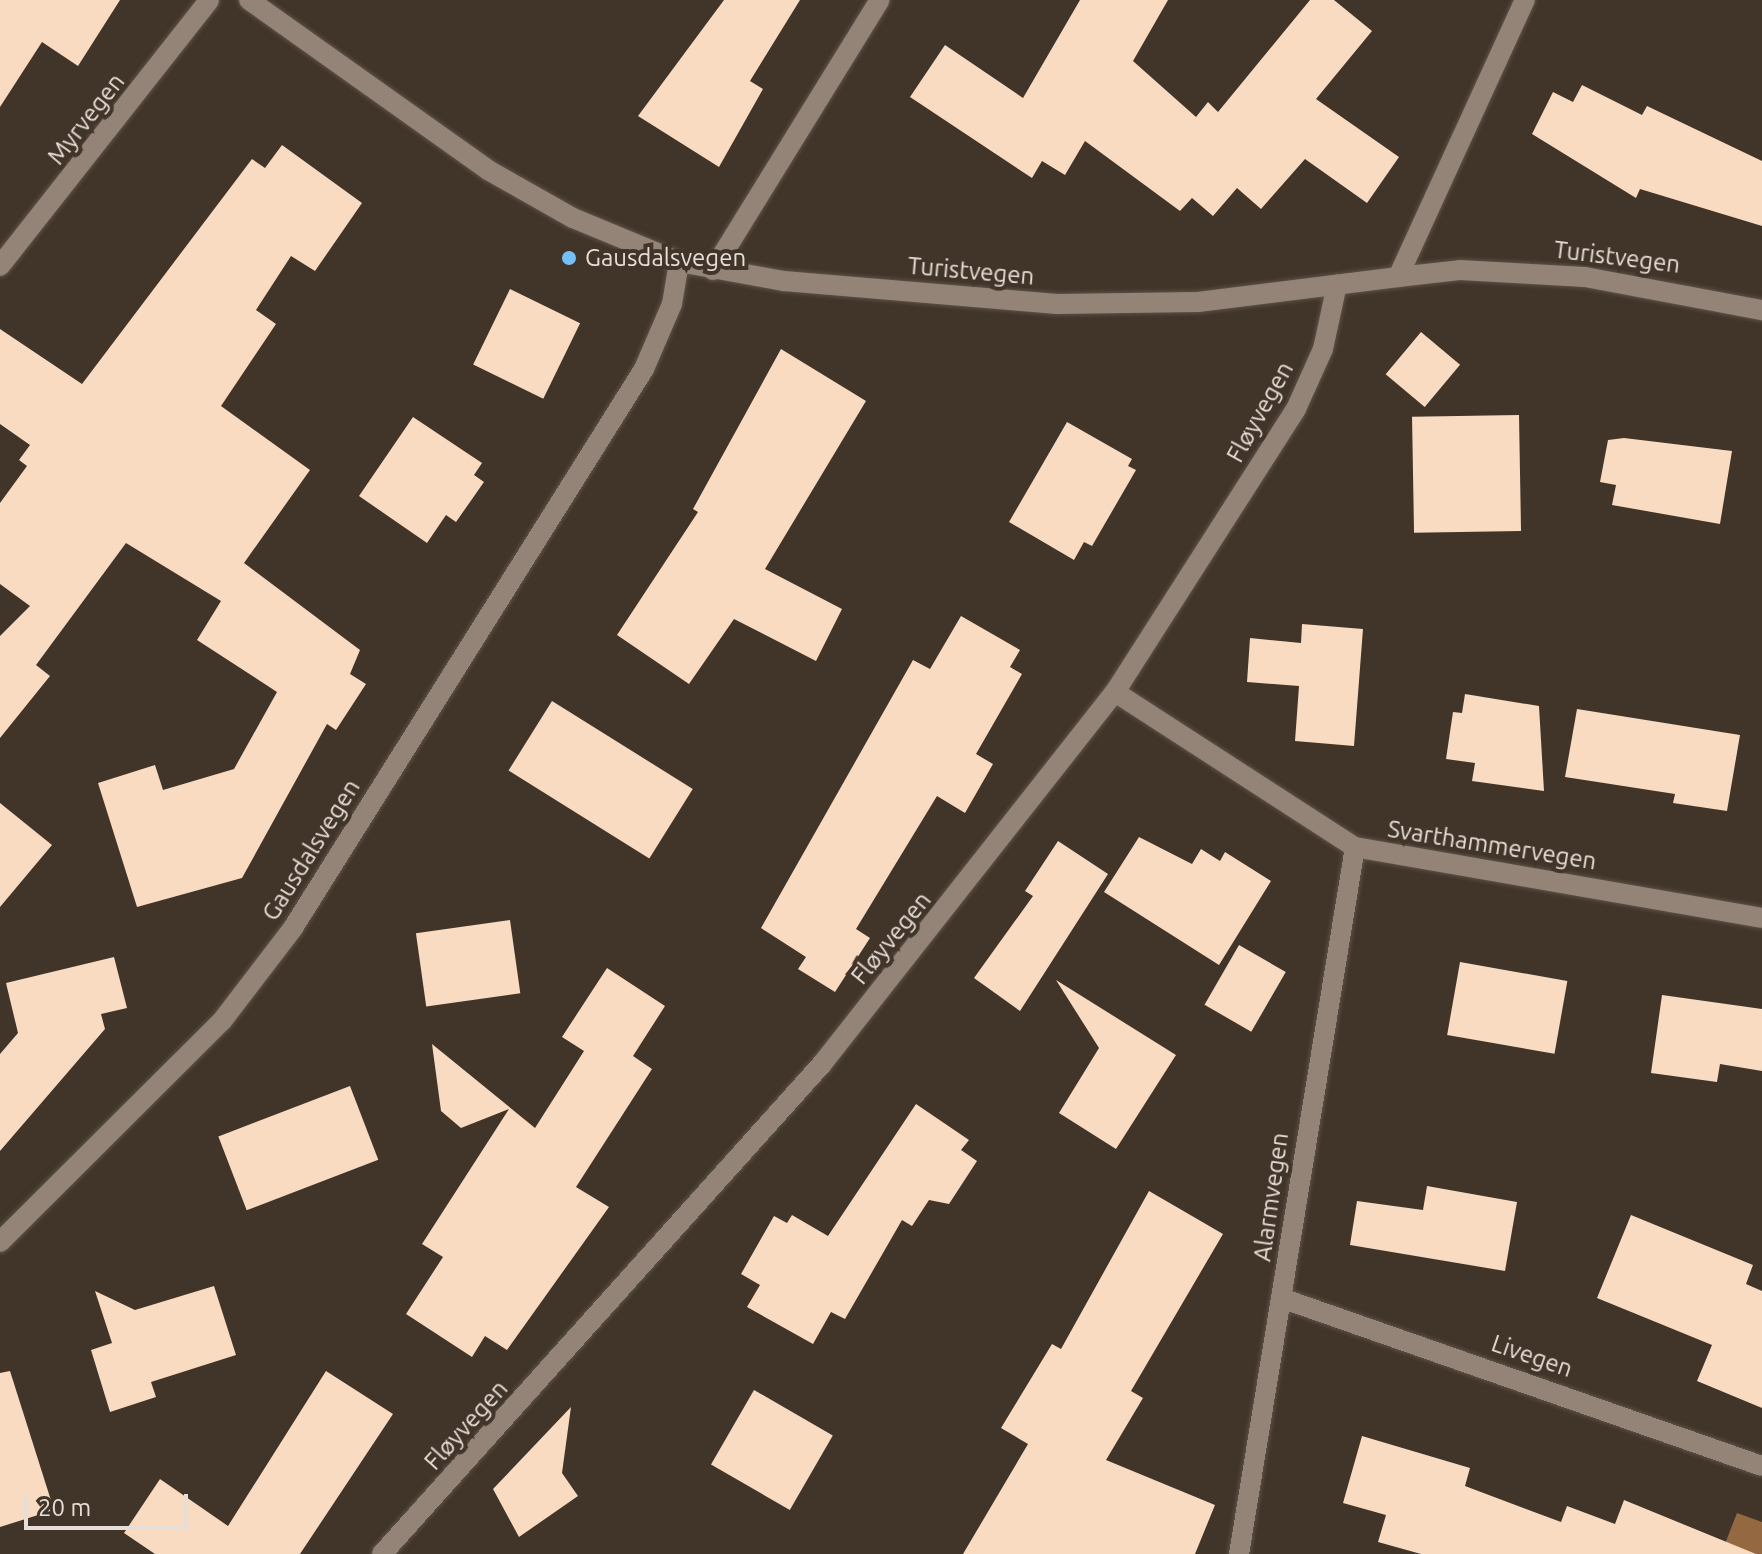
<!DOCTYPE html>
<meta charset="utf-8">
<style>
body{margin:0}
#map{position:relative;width:1762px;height:1554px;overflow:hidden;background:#413429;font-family:Ubuntu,sans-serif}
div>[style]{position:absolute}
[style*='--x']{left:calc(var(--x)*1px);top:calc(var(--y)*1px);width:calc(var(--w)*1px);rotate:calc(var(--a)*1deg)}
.forest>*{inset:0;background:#946941}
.building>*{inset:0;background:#f8dbc1;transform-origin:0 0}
.roads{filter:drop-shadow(0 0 2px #5d5248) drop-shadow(0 0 2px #5d5248)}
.minor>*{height:20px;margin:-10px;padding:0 10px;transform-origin:10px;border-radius:10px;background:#938477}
.tertiary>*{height:20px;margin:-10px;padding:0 10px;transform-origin:10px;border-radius:10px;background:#938477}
.dots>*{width:22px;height:22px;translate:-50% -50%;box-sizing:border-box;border:4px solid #413429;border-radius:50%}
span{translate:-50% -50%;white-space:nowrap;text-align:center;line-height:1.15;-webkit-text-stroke:8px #413429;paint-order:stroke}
.street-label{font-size:24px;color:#e7ded7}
.poi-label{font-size:24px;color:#e7ded7}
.left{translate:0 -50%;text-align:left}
.scale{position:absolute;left:24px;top:1494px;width:164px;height:36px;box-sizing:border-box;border:4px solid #e7ded7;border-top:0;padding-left:10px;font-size:24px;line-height:28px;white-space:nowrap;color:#e7ded7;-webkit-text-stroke:6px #413429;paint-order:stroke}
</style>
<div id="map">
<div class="forest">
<i style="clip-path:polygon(1737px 1513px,1762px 1522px,1762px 1554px,1721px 1554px)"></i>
</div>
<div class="building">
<i style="clip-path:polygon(0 0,120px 0,78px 66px,42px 42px,0 107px)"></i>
<i style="clip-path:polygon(724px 0,800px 0,750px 81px,763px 89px,719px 167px,638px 116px)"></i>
<i style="clip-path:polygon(1080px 0,1168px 0,1133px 61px,1196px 117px,1208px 102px,1218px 112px,1310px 0,1334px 0,1372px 31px,1316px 99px,1399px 157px,1367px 203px,1305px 159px,1261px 209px,1237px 188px,1213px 216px,1192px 198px,1180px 211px,1085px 141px,1065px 175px,1042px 161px,1032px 178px,910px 97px,945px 45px,1023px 98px)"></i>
<i style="clip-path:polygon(1582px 85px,1642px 115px,1647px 106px,1762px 161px,1762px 226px,1640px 189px,1636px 198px,1532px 134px,1553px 92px,1573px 102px)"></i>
<i style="clip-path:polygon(282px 145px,362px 203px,315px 271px,291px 256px,256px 310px,276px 324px,221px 406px,310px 470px,244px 563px,360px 650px,350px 674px,366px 684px,336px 730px,327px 724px,242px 878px,137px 907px,98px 783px,155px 765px,163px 790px,234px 769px,277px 692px,197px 640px,221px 601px,126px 543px,36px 665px,50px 676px,0 738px,0 636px,30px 606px,0 584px,0 503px,27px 466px,19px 460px,30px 445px,0 424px,0 329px,82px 384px,252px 159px,265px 168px)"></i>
<i style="left:510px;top:289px;width:78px;height:84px;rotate:26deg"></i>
<i style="left:1421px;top:332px;width:51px;height:55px;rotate:40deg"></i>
<i style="clip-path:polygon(781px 349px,866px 401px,765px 569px,842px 609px,816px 661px,734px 619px,689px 684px,617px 635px,698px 512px,693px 509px)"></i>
<i style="left:1519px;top:415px;width:116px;height:107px;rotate:89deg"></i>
<i style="clip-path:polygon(413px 417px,482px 463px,474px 475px,484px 482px,456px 522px,446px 515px,427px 543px,359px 496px)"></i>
<i style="clip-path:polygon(1067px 422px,1132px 459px,1128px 466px,1136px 470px,1092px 546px,1084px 542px,1074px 560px,1009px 522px)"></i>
<i style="clip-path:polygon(1624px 438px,1732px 451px,1720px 524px,1612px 505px,1616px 485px,1600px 482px,1608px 440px)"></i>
<i style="clip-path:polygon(961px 616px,1020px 650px,1010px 667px,1022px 674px,976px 754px,993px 764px,965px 813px,937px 796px,856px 929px,870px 938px,835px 992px,798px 969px,806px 957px,761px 928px,913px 660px,930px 669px)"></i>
<i style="clip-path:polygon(1302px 624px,1363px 629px,1354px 746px,1295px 741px,1299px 686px,1247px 682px,1250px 638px,1301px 643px)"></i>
<i style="clip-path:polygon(1465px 694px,1539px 706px,1544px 791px,1472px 781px,1475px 763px,1446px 759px,1453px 712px,1462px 713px)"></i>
<i style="left:552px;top:701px;width:166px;height:82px;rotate:32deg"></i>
<i style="clip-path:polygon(1577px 709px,1740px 735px,1727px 811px,1673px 803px,1675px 794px,1565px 777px)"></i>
<i style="clip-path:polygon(0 803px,52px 845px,0 907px)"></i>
<i style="clip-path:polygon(1139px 837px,1192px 864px,1201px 849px,1220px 861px,1225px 852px,1271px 881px,1219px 965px,1104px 892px)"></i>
<i style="clip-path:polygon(1058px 841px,1108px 874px,1020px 1011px,974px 978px,1033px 896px,1025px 891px)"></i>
<i style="left:510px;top:920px;width:74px;height:95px;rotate:82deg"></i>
<i style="left:1239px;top:945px;width:54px;height:69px;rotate:30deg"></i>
<i style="clip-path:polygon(114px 957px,127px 1008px,101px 1014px,105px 1029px,0 1151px,0 1054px,18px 1033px,6px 983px)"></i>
<i style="left:1460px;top:962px;width:109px;height:74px;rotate:10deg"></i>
<i style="clip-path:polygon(607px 968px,665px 1006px,633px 1056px,652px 1069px,576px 1187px,609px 1207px,507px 1350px,485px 1336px,472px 1357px,406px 1314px,443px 1257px,422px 1244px,509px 1109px,461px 1128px,441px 1111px,432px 1044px,535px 1128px,584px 1051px,562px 1037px)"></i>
<i style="clip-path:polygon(1056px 980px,1176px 1055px,1116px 1149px,1059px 1113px,1099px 1048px)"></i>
<i style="clip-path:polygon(1662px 995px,1762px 1009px,1762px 1071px,1720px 1064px,1717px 1082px,1651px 1073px)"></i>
<i style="left:350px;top:1086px;width:79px;height:141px;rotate:69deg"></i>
<i style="clip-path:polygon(916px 1104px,969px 1140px,961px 1150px,977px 1161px,949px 1204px,929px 1200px,912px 1226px,902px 1220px,845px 1319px,831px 1312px,813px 1344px,747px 1307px,760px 1285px,741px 1274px,774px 1216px,787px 1223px,792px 1215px,828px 1236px)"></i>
<i style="clip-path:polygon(1427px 1186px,1517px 1202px,1505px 1271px,1350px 1245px,1357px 1201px,1423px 1210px)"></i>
<i style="clip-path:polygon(1149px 1191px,1223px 1234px,1131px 1391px,1143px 1398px,1106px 1460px,1215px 1505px,1195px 1554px,963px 1554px,1028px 1444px,1001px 1428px,1052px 1344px,1061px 1349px)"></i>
<i style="clip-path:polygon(1631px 1215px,1753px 1265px,1746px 1284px,1762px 1291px,1762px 1408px,1697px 1381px,1712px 1345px,1597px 1298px)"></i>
<i style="clip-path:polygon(214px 1286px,236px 1355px,151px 1382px,156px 1397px,110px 1412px,91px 1350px,112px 1343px,95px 1291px,135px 1310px)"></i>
<i style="clip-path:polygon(10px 1371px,54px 1510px,0 1527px,0 1373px)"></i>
<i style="clip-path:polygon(326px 1371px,393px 1414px,300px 1554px,155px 1554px,124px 1533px,160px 1479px,228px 1526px)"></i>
<i style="left:754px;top:1390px;width:91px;height:86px;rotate:30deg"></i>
<i style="clip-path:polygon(571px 1407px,562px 1473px,578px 1496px,519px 1537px,493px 1489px)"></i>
<i style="clip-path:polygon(1362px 1436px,1470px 1468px,1465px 1486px,1561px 1522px,1567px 1506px,1615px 1524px,1624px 1500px,1756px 1554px,1421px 1554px,1378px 1542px,1386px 1515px,1343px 1503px)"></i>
</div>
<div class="roads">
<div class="minor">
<i style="--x:0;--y:266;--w:338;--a:-51.8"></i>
<i style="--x:713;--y:270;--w:317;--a:-58.3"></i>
<i style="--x:1398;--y:277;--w:62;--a:-6.4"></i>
<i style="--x:1460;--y:270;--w:125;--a:3.2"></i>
<i style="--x:1585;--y:277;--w:180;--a:10.6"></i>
<i style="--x:1398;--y:277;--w:305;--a:-65.4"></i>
<i style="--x:1115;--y:692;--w:286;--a:32.9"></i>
<i style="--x:1355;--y:847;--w:413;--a:9.9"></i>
<i style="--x:0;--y:1242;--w:313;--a:-44.9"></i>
<i style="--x:222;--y:1021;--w:117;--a:-52.6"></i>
<i style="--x:293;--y:928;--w:660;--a:-57.88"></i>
<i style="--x:644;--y:369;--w:71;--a:-66.7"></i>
<i style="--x:672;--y:304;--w:43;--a:-80.5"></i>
<i style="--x:1284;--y:1299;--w:506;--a:19.26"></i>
<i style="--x:382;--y:1554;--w:659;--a:-48.08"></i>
<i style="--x:822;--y:1064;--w:474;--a:-51.8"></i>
<i style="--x:1115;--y:692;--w:336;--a:-57.4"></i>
<i style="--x:1296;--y:409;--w:66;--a:-65.8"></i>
<i style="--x:1323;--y:349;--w:66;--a:-77.8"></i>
<i style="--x:1239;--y:1554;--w:716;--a:-80.68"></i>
</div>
<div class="tertiary">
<i style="--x:249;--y:0;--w:293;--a:35.4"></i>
<i style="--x:488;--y:170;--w:98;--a:29.5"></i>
<i style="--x:573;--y:218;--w:115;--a:22.5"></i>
<i style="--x:679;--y:262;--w:107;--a:10.3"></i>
<i style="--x:784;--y:281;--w:274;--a:4.8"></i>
<i style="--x:1057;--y:304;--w:141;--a:-0.8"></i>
<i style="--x:1198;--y:302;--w:202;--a:-7.1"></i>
</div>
</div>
<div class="dots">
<i style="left:569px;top:258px;background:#77bff7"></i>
</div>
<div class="street-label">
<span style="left:86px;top:119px;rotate:-52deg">Myrvegen</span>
<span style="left:1617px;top:257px;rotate:7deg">Turistvegen</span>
<span style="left:971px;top:271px;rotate:5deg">Turistvegen</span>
<span style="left:1260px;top:412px;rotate:-61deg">Fløyvegen</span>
<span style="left:1492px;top:845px;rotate:9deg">Svarthammervegen</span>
<span style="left:311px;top:850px;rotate:-58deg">Gausdalsvegen</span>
<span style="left:891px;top:938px;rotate:-51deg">Fløyvegen</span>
<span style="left:1271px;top:1197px;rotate:-82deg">Alarmvegen</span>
<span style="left:1532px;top:1356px;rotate:19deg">Livegen</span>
<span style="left:466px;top:1425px;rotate:-48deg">Fløyvegen</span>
</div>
<div class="poi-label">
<span class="left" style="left:585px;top:258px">Gausdalsvegen</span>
</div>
<div class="scale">20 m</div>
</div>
